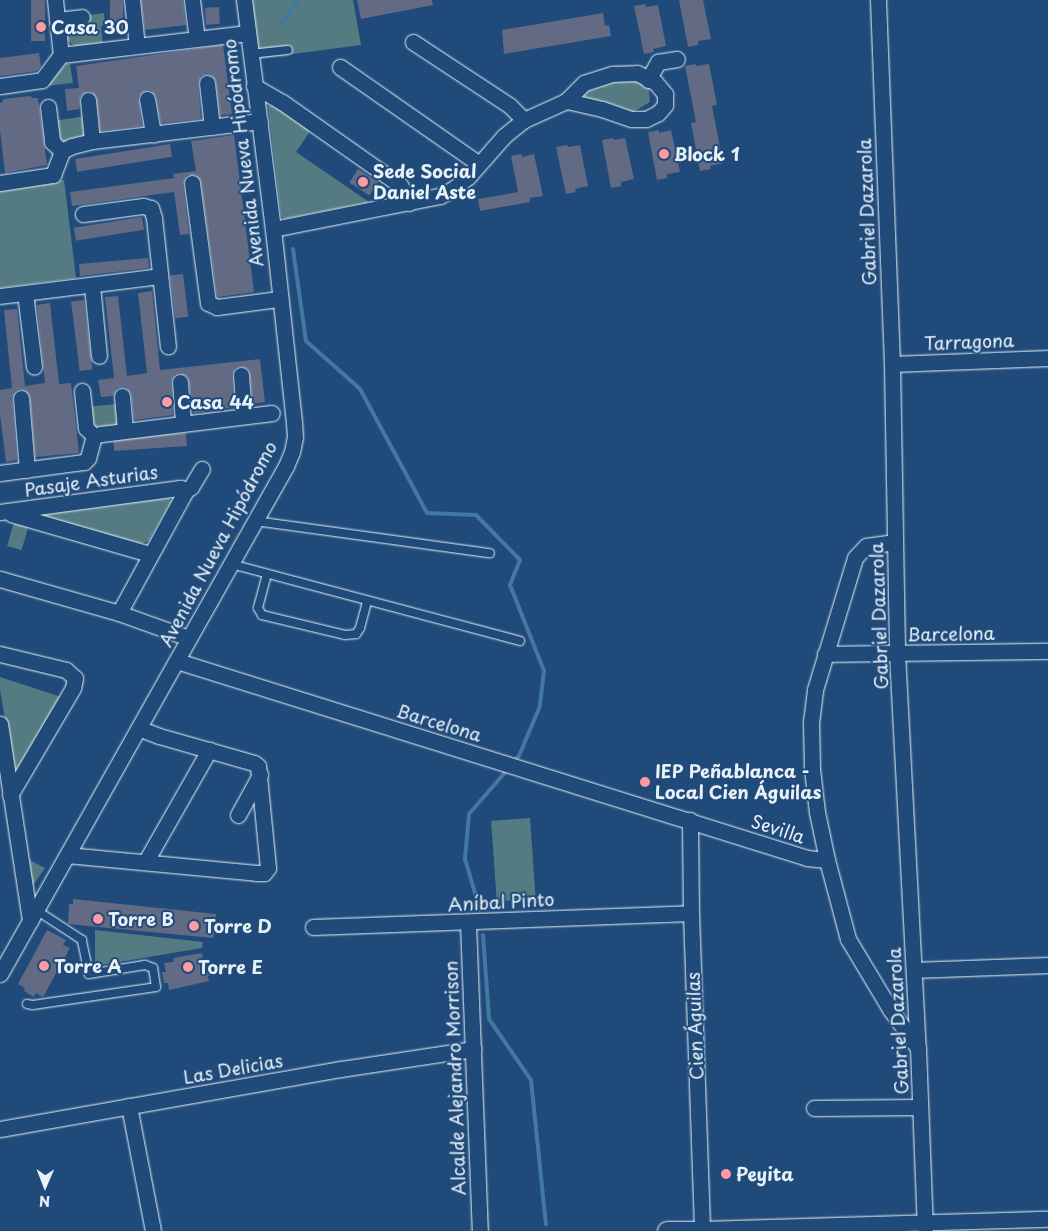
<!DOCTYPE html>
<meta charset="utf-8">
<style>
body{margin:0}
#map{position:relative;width:1048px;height:1231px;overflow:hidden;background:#1f4a7a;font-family:"Playpen Sans",sans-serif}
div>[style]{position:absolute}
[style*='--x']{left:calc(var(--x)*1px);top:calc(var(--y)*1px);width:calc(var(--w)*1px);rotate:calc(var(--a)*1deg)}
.green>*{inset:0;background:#537b81;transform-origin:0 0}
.stream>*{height:4px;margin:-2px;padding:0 2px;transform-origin:2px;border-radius:2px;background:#4378a0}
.building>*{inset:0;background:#626b83;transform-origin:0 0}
.roads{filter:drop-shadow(0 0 1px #e8f1f8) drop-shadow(0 0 1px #e8f1f8)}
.service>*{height:8px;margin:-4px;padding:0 4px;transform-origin:4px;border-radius:4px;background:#1f4a7a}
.minor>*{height:15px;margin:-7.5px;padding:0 7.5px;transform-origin:7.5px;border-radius:7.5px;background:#1f4a7a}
.tertiary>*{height:19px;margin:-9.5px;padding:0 9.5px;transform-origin:9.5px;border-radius:9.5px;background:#1f4a7a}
.dots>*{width:14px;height:14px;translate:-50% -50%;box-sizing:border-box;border:2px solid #1f4a7a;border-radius:50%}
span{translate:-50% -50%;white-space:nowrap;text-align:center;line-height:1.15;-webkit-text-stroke:4px #1f4a7a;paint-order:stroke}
.poi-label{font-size:18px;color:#e8f1f8;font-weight:700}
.left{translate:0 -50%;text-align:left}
.street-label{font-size:18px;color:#e8f1f8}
.north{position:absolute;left:20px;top:1161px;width:50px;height:50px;-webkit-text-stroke:4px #1f4a7a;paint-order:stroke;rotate:181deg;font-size:14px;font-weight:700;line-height:20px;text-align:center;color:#e8f1f8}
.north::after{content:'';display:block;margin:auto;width:18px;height:22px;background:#e8f1f8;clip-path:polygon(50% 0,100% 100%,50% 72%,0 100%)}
</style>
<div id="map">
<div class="green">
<i style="clip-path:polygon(249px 0,353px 0,361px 45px,255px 59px)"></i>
<i style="clip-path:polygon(104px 13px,105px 25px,101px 26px,103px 45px,76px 48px,67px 39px,66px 24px,90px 23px,89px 15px)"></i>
<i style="clip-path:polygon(66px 64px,70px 64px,73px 83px,46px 86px)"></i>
<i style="clip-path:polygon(620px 80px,638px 81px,649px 88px,650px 102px,633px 112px,612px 104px,585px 101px,583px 93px)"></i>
<i style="clip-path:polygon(272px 105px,311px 130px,296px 152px,369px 202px,284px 219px,281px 216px,268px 106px)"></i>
<i style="clip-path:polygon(86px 116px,87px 138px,60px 143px,53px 121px)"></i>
<i style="clip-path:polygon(64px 180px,76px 278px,0 288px,0 189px)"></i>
<i style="left:118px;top:404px;width:21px;height:28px;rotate:85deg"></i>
<i style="clip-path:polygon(168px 496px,171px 501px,149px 541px,137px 545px,32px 515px)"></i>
<i style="left:14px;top:522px;width:15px;height:25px;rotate:16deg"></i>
<i style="clip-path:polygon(0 677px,61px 697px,15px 777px,0 690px)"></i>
<i style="left:530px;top:818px;width:81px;height:39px;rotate:86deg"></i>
<i style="clip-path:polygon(26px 858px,45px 868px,29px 891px)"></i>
<i style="clip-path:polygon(95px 930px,203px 942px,202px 948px,95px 966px)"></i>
</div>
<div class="stream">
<i style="--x:281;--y:25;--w:28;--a:-55"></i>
<i style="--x:293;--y:249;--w:93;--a:82"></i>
<i style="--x:306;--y:341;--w:72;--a:41.6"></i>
<i style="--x:360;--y:389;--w:141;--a:61.6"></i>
<i style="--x:427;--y:513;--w:49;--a:2.3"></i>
<i style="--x:476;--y:515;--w:63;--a:45.6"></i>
<i style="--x:520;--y:560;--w:27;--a:112"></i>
<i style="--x:510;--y:585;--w:92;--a:68.4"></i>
<i style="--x:544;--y:671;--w:35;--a:97"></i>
<i style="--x:540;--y:706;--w:54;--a:112.8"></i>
<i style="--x:519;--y:756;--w:7;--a:135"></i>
<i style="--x:480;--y:910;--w:53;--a:-106.4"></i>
<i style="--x:465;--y:859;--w:45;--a:-84.9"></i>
<i style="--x:469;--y:814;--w:60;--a:-49.1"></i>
<i style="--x:483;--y:935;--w:84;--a:85.9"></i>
<i style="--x:489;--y:1019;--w:74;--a:55.5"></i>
<i style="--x:531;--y:1080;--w:145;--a:84.1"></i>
</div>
<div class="building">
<i style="left:31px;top:0;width:14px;height:41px"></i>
<i style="left:110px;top:0;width:13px;height:34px"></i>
<i style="clip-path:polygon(141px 0,183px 0,186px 25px,145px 30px)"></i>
<i style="clip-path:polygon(357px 0,432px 0,433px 5px,361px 19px)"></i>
<i style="clip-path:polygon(679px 0,703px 0,711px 39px,698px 41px,698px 45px,688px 47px)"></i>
<i style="clip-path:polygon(645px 4px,646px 7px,658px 5px,666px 46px,653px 49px,654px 52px,644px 54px,634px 6px)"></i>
<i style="left:219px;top:7px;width:17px;height:14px;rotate:87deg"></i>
<i style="clip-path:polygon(603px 13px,605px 26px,609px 25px,611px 36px,504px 54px,502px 30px)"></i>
<i style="clip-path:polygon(223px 45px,232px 114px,220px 115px,216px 81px,211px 75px,206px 74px,201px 76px,198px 84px,201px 119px,161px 123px,156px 97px,151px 90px,146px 90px,138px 96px,142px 126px,100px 131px,97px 99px,91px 91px,87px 91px,80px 96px,79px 109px,67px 111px,65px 89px,79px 88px,76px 66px)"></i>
<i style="clip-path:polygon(39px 53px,41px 66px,37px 71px,0 76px,0 58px)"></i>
<i style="clip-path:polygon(696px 64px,696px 66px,709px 64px,717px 105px,712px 106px,723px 163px,710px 166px,711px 169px,700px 171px,691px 123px,696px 122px,685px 66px)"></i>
<i style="clip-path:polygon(31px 96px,32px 98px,38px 98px,47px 165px,5px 173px,0 130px,0 103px,3px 102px,3px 99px)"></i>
<i style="clip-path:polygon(659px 130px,659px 133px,671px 130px,680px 172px,667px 174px,667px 178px,657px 180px,648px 132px)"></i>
<i style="clip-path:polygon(234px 135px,254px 292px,217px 297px,201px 182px,196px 175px,187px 175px,183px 184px,189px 234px,180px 235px,174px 192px,72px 206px,70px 192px,174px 178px,173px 174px,196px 171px,191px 141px)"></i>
<i style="clip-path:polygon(613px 138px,613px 140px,625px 138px,634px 179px,621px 182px,621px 186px,611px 188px,602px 140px)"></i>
<i style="left:170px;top:144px;width:13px;height:96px;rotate:81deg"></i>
<i style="clip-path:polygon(567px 145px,568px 147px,580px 145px,588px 186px,575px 189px,576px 192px,566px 194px,556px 147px)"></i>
<i style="clip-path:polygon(522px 154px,522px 157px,534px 154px,543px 196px,530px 198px,530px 202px,480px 211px,478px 199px,518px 192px,511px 156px)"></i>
<i style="left:358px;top:169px;width:24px;height:16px;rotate:33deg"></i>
<i style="left:142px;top:217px;width:13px;height:69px;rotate:81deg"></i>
<i style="clip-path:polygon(148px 258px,149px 268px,80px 276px,79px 264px)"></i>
<i style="left:183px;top:274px;width:43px;height:13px;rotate:83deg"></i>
<i style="clip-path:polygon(152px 291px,160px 370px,260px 359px,265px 402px,253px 404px,250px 374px,248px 369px,241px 366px,235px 368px,232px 375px,234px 407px,194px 413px,188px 377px,180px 373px,174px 375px,171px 382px,173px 415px,134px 420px,131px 393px,125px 387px,117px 388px,113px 396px,101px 397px,98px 380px,114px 378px,105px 297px,118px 296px,127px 376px,147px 373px,138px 293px)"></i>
<i style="left:84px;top:300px;width:70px;height:13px;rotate:83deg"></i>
<i style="clip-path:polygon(50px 303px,59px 384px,71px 383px,79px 453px,35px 457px,30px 397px,25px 390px,20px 389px,15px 391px,12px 398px,17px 460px,6px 462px,0 415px,0 390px,12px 388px,4px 310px,17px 309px,25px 386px,45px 383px,37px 305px)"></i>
<i style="left:186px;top:433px;width:13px;height:73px;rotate:86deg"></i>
<i style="clip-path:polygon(73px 899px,216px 914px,217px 932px,214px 932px,213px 938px,68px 924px,69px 904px,73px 904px)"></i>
<i style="clip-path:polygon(47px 930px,66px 940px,63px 945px,70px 948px,43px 997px,36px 993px,34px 997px,24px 991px,25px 988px,18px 984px)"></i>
<i style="clip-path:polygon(202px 953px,203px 959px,209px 958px,212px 975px,208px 976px,209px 981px,169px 990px,168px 983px,164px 983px,162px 972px,166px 972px,164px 963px,174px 962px,173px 958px)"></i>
</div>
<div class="roads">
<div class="service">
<i style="--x:250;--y:54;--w:38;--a:-6"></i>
<i style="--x:255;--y:521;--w:237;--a:7.8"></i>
<i style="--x:231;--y:564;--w:299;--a:14.9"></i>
<i style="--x:267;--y:574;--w:35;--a:105"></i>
<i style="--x:258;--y:608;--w:8;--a:60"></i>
<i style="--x:262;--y:615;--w:85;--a:13.5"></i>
<i style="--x:345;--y:635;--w:11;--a:-5"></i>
<i style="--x:356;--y:634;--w:7;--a:-56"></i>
<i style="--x:360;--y:628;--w:28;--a:-75"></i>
<i style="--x:27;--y:1004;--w:6;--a:9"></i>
<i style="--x:33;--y:1005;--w:124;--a:-8.3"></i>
<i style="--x:156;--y:987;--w:19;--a:-99"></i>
<i style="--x:153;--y:968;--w:9;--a:-159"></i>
<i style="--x:145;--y:965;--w:57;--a:170.9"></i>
<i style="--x:89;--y:974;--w:35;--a:-102"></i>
<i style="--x:82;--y:940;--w:55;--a:-146.9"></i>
</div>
<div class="minor">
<i style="--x:55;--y:0;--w:55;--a:83.8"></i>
<i style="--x:132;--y:0;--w:46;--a:83.8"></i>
<i style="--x:192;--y:0;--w:39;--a:83"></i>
<i style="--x:878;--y:0;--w:364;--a:87.8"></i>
<i style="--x:892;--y:364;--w:289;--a:89"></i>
<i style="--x:897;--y:653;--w:396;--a:87"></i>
<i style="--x:918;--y:1048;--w:183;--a:87.8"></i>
<i style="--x:58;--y:20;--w:24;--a:-7"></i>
<i style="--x:413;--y:42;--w:116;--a:33.4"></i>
<i style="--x:510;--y:106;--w:20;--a:45"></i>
<i style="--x:340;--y:67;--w:169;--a:34.9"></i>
<i style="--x:648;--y:80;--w:21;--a:-61"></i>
<i style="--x:658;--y:62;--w:19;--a:-9"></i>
<i style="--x:207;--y:83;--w:44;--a:83.5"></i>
<i style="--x:0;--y:86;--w:42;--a:-8.1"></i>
<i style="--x:42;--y:80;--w:31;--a:-53"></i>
<i style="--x:61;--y:55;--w:188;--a:-6.7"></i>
<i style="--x:254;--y:86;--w:32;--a:30"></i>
<i style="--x:282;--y:102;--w:144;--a:35.1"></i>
<i style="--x:400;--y:185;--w:20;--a:63"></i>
<i style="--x:147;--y:99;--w:36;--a:80"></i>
<i style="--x:88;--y:100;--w:41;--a:84.4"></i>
<i style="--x:48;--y:107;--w:35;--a:83"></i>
<i style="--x:52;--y:142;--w:13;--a:42"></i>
<i style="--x:0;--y:183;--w:54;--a:-8.6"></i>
<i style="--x:53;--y:175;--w:26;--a:-69"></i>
<i style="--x:62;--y:151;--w:11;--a:-27"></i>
<i style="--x:72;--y:146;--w:21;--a:-14"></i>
<i style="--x:92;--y:141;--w:169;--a:-6.8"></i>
<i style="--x:192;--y:183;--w:121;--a:82.4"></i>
<i style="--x:208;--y:303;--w:10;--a:24"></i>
<i style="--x:217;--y:307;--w:63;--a:-7.4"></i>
<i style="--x:83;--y:214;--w:61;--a:-7.6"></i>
<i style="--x:143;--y:206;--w:8;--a:14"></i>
<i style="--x:151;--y:208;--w:10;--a:73"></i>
<i style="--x:154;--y:218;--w:129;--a:83.8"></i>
<i style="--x:273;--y:229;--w:170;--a:-11.2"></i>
<i style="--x:440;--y:196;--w:15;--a:-28"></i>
<i style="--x:453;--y:189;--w:19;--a:-39"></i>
<i style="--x:468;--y:177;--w:55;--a:-48.7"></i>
<i style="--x:504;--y:136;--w:26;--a:-39"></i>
<i style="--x:524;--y:120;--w:46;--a:-24.3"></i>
<i style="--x:566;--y:101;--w:25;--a:-45"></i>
<i style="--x:584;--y:83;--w:29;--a:-18"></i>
<i style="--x:612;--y:74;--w:25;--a:-2"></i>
<i style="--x:637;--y:73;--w:20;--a:27"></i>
<i style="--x:655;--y:82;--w:16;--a:50"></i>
<i style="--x:665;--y:94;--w:11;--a:90"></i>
<i style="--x:665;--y:105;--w:11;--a:131"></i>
<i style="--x:658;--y:113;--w:13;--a:153"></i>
<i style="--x:646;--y:119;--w:15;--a:180"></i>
<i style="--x:631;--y:119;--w:31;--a:-161"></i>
<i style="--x:602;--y:109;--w:37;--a:-167"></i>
<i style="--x:92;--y:286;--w:70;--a:84.3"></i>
<i style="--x:25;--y:293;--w:74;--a:83"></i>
<i style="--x:0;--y:296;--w:161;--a:-7.1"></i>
<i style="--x:892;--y:364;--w:156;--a:-2.2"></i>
<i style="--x:241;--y:375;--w:40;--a:85.7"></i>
<i style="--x:180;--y:382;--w:40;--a:85.7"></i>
<i style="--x:82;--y:391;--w:37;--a:84"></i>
<i style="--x:86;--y:428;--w:11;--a:45"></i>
<i style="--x:122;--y:396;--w:34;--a:85"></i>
<i style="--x:21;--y:398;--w:72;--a:85.2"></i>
<i style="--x:0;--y:473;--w:85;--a:-7.5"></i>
<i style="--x:84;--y:462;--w:6;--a:-45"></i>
<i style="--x:88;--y:458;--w:23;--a:-75"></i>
<i style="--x:94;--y:436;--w:7;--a:-16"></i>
<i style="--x:101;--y:434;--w:172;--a:-7"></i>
<i style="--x:0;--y:512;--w:182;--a:-7.6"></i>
<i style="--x:180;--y:488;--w:6;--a:18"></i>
<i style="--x:11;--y:514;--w:145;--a:16.1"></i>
<i style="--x:895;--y:542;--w:29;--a:172"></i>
<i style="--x:866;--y:546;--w:16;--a:133"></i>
<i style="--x:855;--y:558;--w:138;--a:106.9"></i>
<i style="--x:815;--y:690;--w:31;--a:97"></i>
<i style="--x:811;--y:721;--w:48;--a:88.8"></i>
<i style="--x:812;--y:769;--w:43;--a:83.4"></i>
<i style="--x:817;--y:812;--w:49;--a:78.2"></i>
<i style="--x:827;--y:860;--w:82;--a:75.1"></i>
<i style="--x:848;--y:939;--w:82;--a:59"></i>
<i style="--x:890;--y:1009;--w:48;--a:54.3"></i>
<i style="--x:0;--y:579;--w:124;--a:15.9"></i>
<i style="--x:119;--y:613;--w:74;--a:19.7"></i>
<i style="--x:119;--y:613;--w:140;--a:-61.4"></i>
<i style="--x:186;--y:490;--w:6;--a:-31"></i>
<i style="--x:191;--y:487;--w:21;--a:-59"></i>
<i style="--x:0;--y:654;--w:68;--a:13.6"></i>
<i style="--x:66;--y:670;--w:12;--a:42"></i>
<i style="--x:75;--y:678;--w:10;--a:101"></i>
<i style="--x:73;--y:688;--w:124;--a:120.5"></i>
<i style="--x:825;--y:654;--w:223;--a:-0.8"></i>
<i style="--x:177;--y:661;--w:660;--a:17.36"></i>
<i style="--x:807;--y:858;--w:20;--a:6"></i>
<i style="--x:0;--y:724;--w:199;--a:81.3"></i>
<i style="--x:238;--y:815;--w:46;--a:-61.2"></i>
<i style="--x:690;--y:820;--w:93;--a:89.4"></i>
<i style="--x:691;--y:913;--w:316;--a:88"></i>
<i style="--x:702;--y:1229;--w:346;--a:-1.7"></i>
<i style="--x:67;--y:855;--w:190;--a:5.4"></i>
<i style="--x:256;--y:873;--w:8;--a:0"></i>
<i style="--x:264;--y:873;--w:6;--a:-51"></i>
<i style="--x:268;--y:868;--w:102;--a:-95.6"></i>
<i style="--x:258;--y:766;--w:5;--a:-143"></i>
<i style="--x:254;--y:763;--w:99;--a:-164.1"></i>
<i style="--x:159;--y:736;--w:22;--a:-159"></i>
<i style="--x:146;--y:861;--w:128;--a:-60.4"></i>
<i style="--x:468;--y:923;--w:308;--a:87.8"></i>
<i style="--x:313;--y:927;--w:378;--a:-2.1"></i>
<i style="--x:914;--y:970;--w:134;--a:-2.1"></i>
<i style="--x:0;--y:974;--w:583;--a:-60.62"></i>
<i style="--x:286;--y:466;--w:15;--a:-67"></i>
<i style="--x:292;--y:452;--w:15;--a:-79"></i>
<i style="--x:295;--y:437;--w:15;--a:-94"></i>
<i style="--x:294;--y:422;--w:194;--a:-96.2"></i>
<i style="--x:273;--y:229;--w:231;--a:-97.2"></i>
<i style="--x:129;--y:1106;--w:127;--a:79.1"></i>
<i style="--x:814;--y:1108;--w:106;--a:-0.5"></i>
<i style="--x:0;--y:1129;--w:346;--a:-10"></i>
<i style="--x:341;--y:1069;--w:134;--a:-8.6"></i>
</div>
<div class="tertiary">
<i style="--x:667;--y:1231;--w:36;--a:0"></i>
</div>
</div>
<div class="dots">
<i style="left:41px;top:27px;background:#ff9aa2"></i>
<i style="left:664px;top:154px;background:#ff9aa2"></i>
<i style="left:363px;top:182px;background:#ff9aa2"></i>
<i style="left:167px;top:402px;background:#ff9aa2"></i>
<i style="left:645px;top:782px;background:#ff9aa2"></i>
<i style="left:98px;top:919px;background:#ff9aa2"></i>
<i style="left:194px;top:926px;background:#ff9aa2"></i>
<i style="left:44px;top:966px;background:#ff9aa2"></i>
<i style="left:188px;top:967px;background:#ff9aa2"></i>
<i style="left:726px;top:1174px;background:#ff9aa2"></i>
</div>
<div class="poi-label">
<span class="left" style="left:51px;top:27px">Casa 30</span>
<span class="left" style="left:674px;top:154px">Block 1</span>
<span class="left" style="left:373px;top:182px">Sede Social<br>Daniel Aste</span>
<span class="left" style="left:177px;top:402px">Casa 44</span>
<span class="left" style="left:655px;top:782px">IEP Peñablanca -<br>Local Cien Águilas</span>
<span class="left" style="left:108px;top:919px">Torre B</span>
<span class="left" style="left:204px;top:926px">Torre D</span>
<span class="left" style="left:54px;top:966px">Torre A</span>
<span class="left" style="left:198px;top:967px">Torre E</span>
<span class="left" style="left:736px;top:1174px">Peyita</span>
</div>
<div class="street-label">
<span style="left:243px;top:153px;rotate:-97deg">Avenida Nueva Hipódromo</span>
<span style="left:867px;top:212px;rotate:-92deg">Gabriel Dazarola</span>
<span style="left:969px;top:342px;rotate:-2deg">Tarragona</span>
<span style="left:91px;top:481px;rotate:-8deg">Pasaje Asturias</span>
<span style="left:218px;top:544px;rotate:-62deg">Avenida Nueva Hipódromo</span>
<span style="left:879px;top:616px;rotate:-92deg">Gabriel Dazarola</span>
<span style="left:951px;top:634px;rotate:-1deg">Barcelona</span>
<span style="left:439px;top:723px;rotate:17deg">Barcelona</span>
<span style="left:778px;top:829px;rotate:18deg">Sevilla</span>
<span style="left:501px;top:902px;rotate:-3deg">Aníbal Pinto</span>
<span style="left:898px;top:1021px;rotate:-93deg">Gabriel Dazarola</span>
<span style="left:695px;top:1026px;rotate:-92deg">Cien Águilas</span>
<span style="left:233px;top:1069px;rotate:-10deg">Las Delicias</span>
<span style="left:455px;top:1078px;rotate:-92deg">Alcalde Alejandro Morrison</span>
</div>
<div class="north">N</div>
</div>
